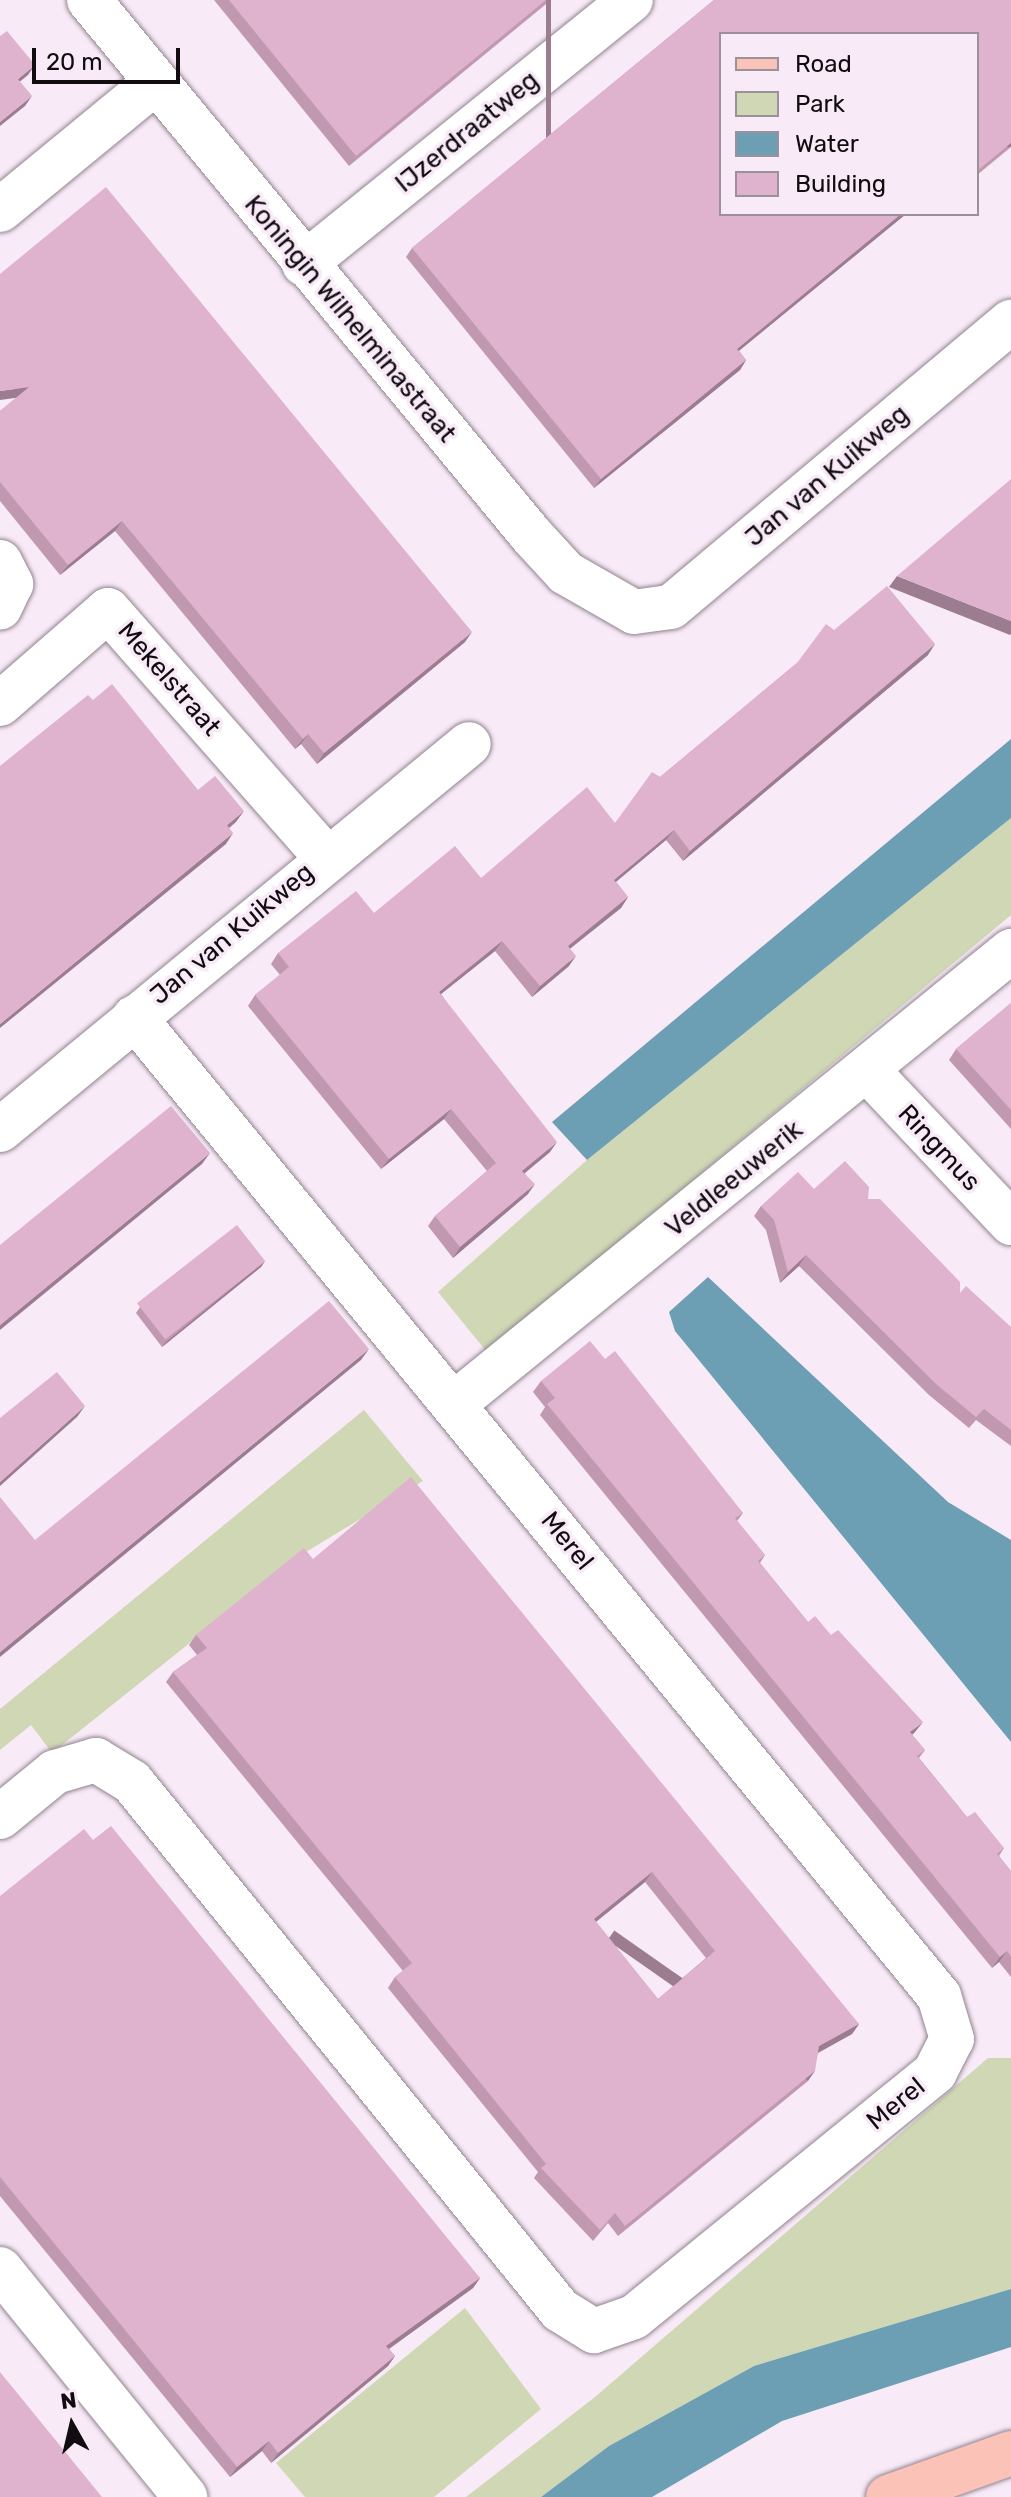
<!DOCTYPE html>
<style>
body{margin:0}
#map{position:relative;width:1011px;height:2497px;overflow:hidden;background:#f8eaf7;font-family:Rubik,sans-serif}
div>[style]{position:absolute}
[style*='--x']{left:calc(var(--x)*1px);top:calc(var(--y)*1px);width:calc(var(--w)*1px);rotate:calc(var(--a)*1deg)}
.green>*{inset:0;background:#cfd7b5}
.water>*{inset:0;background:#6c9fb4}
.roads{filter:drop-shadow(0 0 2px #90848f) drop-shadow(0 0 2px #90848f)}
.minor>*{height:44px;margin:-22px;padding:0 22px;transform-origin:22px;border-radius:22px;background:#fff}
.major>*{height:44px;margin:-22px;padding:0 22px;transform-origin:22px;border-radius:22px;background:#fbc2b8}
.wall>*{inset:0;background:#c099b0}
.shaded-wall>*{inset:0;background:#9c7d90;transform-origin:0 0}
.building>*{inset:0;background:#dfb2cd;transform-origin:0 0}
span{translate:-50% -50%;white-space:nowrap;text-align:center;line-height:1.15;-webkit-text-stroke:7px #f8eaf7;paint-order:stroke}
.street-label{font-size:26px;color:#100c10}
.legend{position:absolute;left:719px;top:32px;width:260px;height:184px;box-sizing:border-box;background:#f8eaf7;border:2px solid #9b919b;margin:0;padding:10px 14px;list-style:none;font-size:24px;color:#100c10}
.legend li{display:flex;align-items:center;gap:16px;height:40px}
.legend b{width:40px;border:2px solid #9b919b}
.north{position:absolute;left:32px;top:2385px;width:80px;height:80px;-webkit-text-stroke:6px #f8eaf7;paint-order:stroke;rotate:352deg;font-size:22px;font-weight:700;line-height:32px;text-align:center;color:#100c10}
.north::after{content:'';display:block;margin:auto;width:28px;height:36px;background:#100c10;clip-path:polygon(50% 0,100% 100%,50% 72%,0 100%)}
.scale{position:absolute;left:32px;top:48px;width:148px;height:36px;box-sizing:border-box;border:4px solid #100c10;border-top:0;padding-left:10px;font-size:24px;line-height:28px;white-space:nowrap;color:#100c10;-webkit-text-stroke:6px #f8eaf7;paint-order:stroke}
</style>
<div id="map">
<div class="green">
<i style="clip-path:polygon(1011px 818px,1011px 915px,487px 1352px,438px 1292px,587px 1160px)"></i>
<i style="clip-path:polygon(364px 1410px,423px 1481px,296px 1558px,52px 1753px,31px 1725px,0 1750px,0 1709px)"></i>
<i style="clip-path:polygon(988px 2058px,1011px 2058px,1011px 2289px,754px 2366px,609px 2446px,541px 2497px,466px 2497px,595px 2397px)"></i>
<i style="clip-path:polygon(465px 2308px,541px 2409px,434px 2497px,305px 2497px,276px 2463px)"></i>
</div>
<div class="water">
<i style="clip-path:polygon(1011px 739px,1011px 818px,587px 1160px,552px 1122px)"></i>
<i style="clip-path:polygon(708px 1277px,948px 1502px,1011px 1540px,1011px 1742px,675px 1331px,669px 1312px)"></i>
<i style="clip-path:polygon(1011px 2289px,1011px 2347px,782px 2421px,652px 2497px,541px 2497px,609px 2446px,754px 2366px)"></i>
</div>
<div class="roads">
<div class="minor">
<i style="--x:89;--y:0;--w:695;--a:50.43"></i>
<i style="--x:532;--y:536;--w:50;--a:47.4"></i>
<i style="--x:566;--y:573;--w:78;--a:29.8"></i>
<i style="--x:634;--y:612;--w:37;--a:-8"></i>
<i style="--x:671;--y:607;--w:444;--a:-40"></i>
<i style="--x:0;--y:210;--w:202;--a:-39.4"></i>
<i style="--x:304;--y:264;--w:420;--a:-38.9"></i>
<i style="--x:0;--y:562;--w:25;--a:63"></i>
<i style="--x:11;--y:584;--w:26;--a:115"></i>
<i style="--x:0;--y:704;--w:143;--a:-41"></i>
<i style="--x:108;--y:610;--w:328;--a:48.6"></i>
<i style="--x:868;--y:1071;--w:209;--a:46.7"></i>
<i style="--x:0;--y:1130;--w:607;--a:-39.46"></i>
<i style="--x:455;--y:1403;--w:717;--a:-39.11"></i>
<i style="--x:0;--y:1817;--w:71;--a:-39.3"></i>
<i style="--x:55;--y:1772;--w:43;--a:-16.3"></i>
<i style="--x:96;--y:1760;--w:42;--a:31.4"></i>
<i style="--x:132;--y:1782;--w:680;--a:50.97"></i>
<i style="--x:560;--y:2310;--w:40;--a:32"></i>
<i style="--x:594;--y:2331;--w:42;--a:-19.3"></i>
<i style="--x:634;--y:2317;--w:388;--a:-39.1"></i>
<i style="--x:935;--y:2072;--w:37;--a:-63"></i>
<i style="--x:952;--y:2039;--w:45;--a:-106.8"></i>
<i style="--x:939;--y:1996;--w:1267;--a:-129.43"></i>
<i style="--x:0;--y:2269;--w:294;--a:50.9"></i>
</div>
<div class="major">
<i style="--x:888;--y:2497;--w:131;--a:-19.7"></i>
</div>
</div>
<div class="wall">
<i style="clip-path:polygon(214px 0,551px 0,349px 166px)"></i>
<i style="clip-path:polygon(714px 0,1011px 0,1011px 147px,977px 175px,977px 34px,721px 34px,721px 214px,906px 214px,739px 351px,746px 360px,740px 370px,594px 488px,406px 257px,412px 248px)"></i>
<i style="clip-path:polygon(0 274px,465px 642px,317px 764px,301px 744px,295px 749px,115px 531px,60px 575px,0 501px,0 411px,16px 398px)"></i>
<i style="clip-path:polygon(834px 630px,928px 655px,683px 861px,666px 840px,616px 882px,628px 897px,621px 908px,570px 948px,569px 966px,532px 997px,495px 951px,441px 994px,550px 1152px,525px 1173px,528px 1194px,453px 1258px,428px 1226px,435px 1216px,487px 1171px,444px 1119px,381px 1169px,248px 1006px,255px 995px,280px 975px,271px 964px,278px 953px,374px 913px,481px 878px,615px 823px,660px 777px,797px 663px)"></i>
<i style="clip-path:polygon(1011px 1003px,1011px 1129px,949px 1060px,956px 1049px)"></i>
<i style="clip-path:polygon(814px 1189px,868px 1199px,960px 1293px,1011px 1327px,1011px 1446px,976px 1420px,969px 1428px,929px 1395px,799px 1266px,780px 1283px,766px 1230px,754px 1216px,761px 1206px)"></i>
<i style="clip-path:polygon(265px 1261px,261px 1267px,162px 1347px,136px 1313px,140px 1307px)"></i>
<i style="clip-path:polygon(605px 1359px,743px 1513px,737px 1521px,765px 1555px,760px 1563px,808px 1622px,915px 1732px,912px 1735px,925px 1750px,919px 1758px,967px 1817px,1004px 1848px,999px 1856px,1011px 1871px,1011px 1977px,999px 1962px,992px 1968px,540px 1415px,545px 1407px,533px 1392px,541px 1381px)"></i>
<i style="clip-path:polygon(evenodd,313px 1559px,859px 2024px,852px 2034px,818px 2053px,808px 2081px,618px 2236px,608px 2223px,593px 2241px,534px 2178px,538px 2172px,388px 1988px,395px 1977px,403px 1971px,166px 1682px,173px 1672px,197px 1655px,189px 1645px,196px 1635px,313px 1559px,645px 1882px,706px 1958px,658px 1999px,596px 1922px,645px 1882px)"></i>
<i style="clip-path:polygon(0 1896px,480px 2278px,473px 2288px,389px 2349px,395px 2356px,388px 2366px,271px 2463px,262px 2451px,230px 2477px,0 2196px)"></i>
</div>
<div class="shaded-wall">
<i style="left:546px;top:0;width:5px;height:246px"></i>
<i style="clip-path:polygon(35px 65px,28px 75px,11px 89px,18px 79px)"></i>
<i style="clip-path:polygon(32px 96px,25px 106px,0 126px,0 122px)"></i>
<i style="left:1011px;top:143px;width:4px;height:44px;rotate:90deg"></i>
<i style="clip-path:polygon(901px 214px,906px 214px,730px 358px,737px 349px)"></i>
<i style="clip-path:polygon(746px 360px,740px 370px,594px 488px,601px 479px)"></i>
<i style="clip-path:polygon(29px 387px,22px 397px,0 400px,0 391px)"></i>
<i style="clip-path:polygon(122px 521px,115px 531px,60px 575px,68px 565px)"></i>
<i style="clip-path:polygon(897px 576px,1011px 621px,1011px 634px,1010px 635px,889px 587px)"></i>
<i style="clip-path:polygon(472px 632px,465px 642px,317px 764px,324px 753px)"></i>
<i style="clip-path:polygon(935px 644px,928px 655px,683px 861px,690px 851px)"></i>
<i style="clip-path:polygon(308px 734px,301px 744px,295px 749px,303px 739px)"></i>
<i style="clip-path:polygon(244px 811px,236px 822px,220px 836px,227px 825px)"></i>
<i style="clip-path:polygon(674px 830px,666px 840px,606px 890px,614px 880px)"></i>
<i style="clip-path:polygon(233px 833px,226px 844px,0 1028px,0 1024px)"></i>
<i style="clip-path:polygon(628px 897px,621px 908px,561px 956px,568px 946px)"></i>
<i style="clip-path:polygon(502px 941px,495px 951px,431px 1002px,439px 992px)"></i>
<i style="clip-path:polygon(576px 956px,569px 966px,532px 997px,540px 986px)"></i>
<i style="clip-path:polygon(451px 1109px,444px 1119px,381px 1169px,389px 1159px)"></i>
<i style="clip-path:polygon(557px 1142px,550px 1152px,515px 1181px,522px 1171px)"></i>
<i style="clip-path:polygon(210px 1153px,202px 1164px,0 1330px,0 1325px)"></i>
<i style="clip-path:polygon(535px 1184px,528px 1194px,453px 1258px,460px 1247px)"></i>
<i style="clip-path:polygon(806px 1255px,799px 1266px,780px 1283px,788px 1272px)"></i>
<i style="clip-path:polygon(265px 1261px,261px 1267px,162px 1347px,166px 1342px)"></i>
<i style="clip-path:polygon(369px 1349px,361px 1360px,0 1657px,0 1652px)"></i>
<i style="clip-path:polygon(85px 1406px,77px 1417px,0 1486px,0 1482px)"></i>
<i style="clip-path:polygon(923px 1722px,915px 1732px,902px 1743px,910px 1732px)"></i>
<i style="clip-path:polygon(652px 1872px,645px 1882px,587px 1929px,594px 1919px)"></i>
<i style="clip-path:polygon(1007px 1951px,999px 1962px,992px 1968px,1000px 1957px)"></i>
<i style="clip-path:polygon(859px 2024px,852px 2034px,812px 2056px,819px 2046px)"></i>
<i style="left:815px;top:2071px;width:12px;height:245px;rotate:125deg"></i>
<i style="clip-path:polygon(480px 2278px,473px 2288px,379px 2356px,386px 2346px)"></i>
<i style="clip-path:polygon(395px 2356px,388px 2366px,271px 2463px,278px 2453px)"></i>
<i style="clip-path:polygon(269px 2441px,262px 2451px,230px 2477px,237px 2467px)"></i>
</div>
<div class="building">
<i style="clip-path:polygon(229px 0,546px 0,356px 156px)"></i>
<i style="clip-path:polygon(714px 0,1011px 0,1011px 143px,977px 171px,977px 34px,721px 34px,721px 214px,901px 214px,737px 349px,746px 360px,601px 479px,412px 248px)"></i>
<i style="clip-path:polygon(7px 31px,35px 65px,18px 79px,32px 96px,0 122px,0 36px)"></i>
<i style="clip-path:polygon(106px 187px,472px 632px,324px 753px,308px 734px,303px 739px,122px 521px,68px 565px,0 482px,0 411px,29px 387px,0 391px,0 274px)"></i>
<i style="clip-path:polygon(1011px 479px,1011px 621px,897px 576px)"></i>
<i style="clip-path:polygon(887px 586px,935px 644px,690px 851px,674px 830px,614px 880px,628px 897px,568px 946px,576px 956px,540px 986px,502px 941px,439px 992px,557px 1142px,522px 1171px,535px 1184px,460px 1247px,435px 1216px,496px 1163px,451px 1109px,389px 1159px,255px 995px,289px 967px,278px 953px,356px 891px,374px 913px,455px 846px,481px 878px,587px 787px,615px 823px,652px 772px,660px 777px,797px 663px,826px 624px,834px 630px)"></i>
<i style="clip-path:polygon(112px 684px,198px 790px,215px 776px,244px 811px,227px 825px,233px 833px,0 1024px,0 766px,88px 695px,93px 700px)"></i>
<i style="clip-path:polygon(1011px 1003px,1011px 1110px,956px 1049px)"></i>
<i style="clip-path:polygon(171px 1106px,210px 1153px,0 1325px,0 1245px)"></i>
<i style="clip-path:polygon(845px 1161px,869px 1187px,868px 1199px,880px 1199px,960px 1282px,960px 1293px,966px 1286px,1011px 1327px,1011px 1430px,984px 1409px,976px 1417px,936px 1384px,806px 1255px,788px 1272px,774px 1220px,761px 1206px,798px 1172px,814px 1189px)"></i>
<i style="left:237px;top:1225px;width:46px;height:127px;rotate:52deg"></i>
<i style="clip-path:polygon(329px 1301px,369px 1349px,0 1652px,0 1497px,35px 1540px)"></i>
<i style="clip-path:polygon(590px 1341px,605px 1359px,615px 1351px,743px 1513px,735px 1518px,765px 1555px,758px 1561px,808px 1622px,815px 1616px,831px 1635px,838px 1630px,923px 1722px,910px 1732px,925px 1750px,917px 1756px,967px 1817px,975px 1812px,1004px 1848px,997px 1854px,1011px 1871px,1011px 1957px,1007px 1951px,1000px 1957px,547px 1404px,555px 1398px,541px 1381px)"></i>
<i style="clip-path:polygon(57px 1372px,85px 1406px,0 1482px,0 1418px)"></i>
<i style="clip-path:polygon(evenodd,411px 1477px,859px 2024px,819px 2046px,815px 2071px,625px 2226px,615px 2213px,600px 2230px,541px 2168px,546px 2164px,395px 1977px,412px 1963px,173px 1672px,207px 1648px,196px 1635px,304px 1548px,313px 1559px,411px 1477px,652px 1872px,715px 1951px,658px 1999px,594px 1919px,652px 1872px)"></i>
<i style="clip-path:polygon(111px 1826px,480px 2278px,386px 2346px,395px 2356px,278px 2453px,269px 2441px,237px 2467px,0 2177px,0 1896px,84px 1829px,93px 1840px)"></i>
<i style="clip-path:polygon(0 2372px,102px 2497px,0 2497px)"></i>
</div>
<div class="street-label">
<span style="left:467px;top:132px;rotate:-39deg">IJzerdraatweg</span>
<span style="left:350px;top:319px;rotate:50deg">Koningin Wilhelminastraat</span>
<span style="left:827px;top:476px;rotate:-40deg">Jan van Kuikweg</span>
<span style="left:169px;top:679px;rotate:49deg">Mekelstraat</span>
<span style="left:232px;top:934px;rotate:-40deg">Jan van Kuikweg</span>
<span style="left:939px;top:1148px;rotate:47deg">Ringmus</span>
<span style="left:734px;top:1179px;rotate:-39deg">Veldleeuwerik</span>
<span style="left:567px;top:1541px;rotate:51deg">Merel</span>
<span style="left:896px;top:2104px;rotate:-39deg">Merel</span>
</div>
<ul class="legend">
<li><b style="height:10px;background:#fbc2b8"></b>Road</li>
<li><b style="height:22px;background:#cfd7b5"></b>Park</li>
<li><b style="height:22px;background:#6c9fb4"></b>Water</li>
<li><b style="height:22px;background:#dfb2cd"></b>Building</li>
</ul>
<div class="north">N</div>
<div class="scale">20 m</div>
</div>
